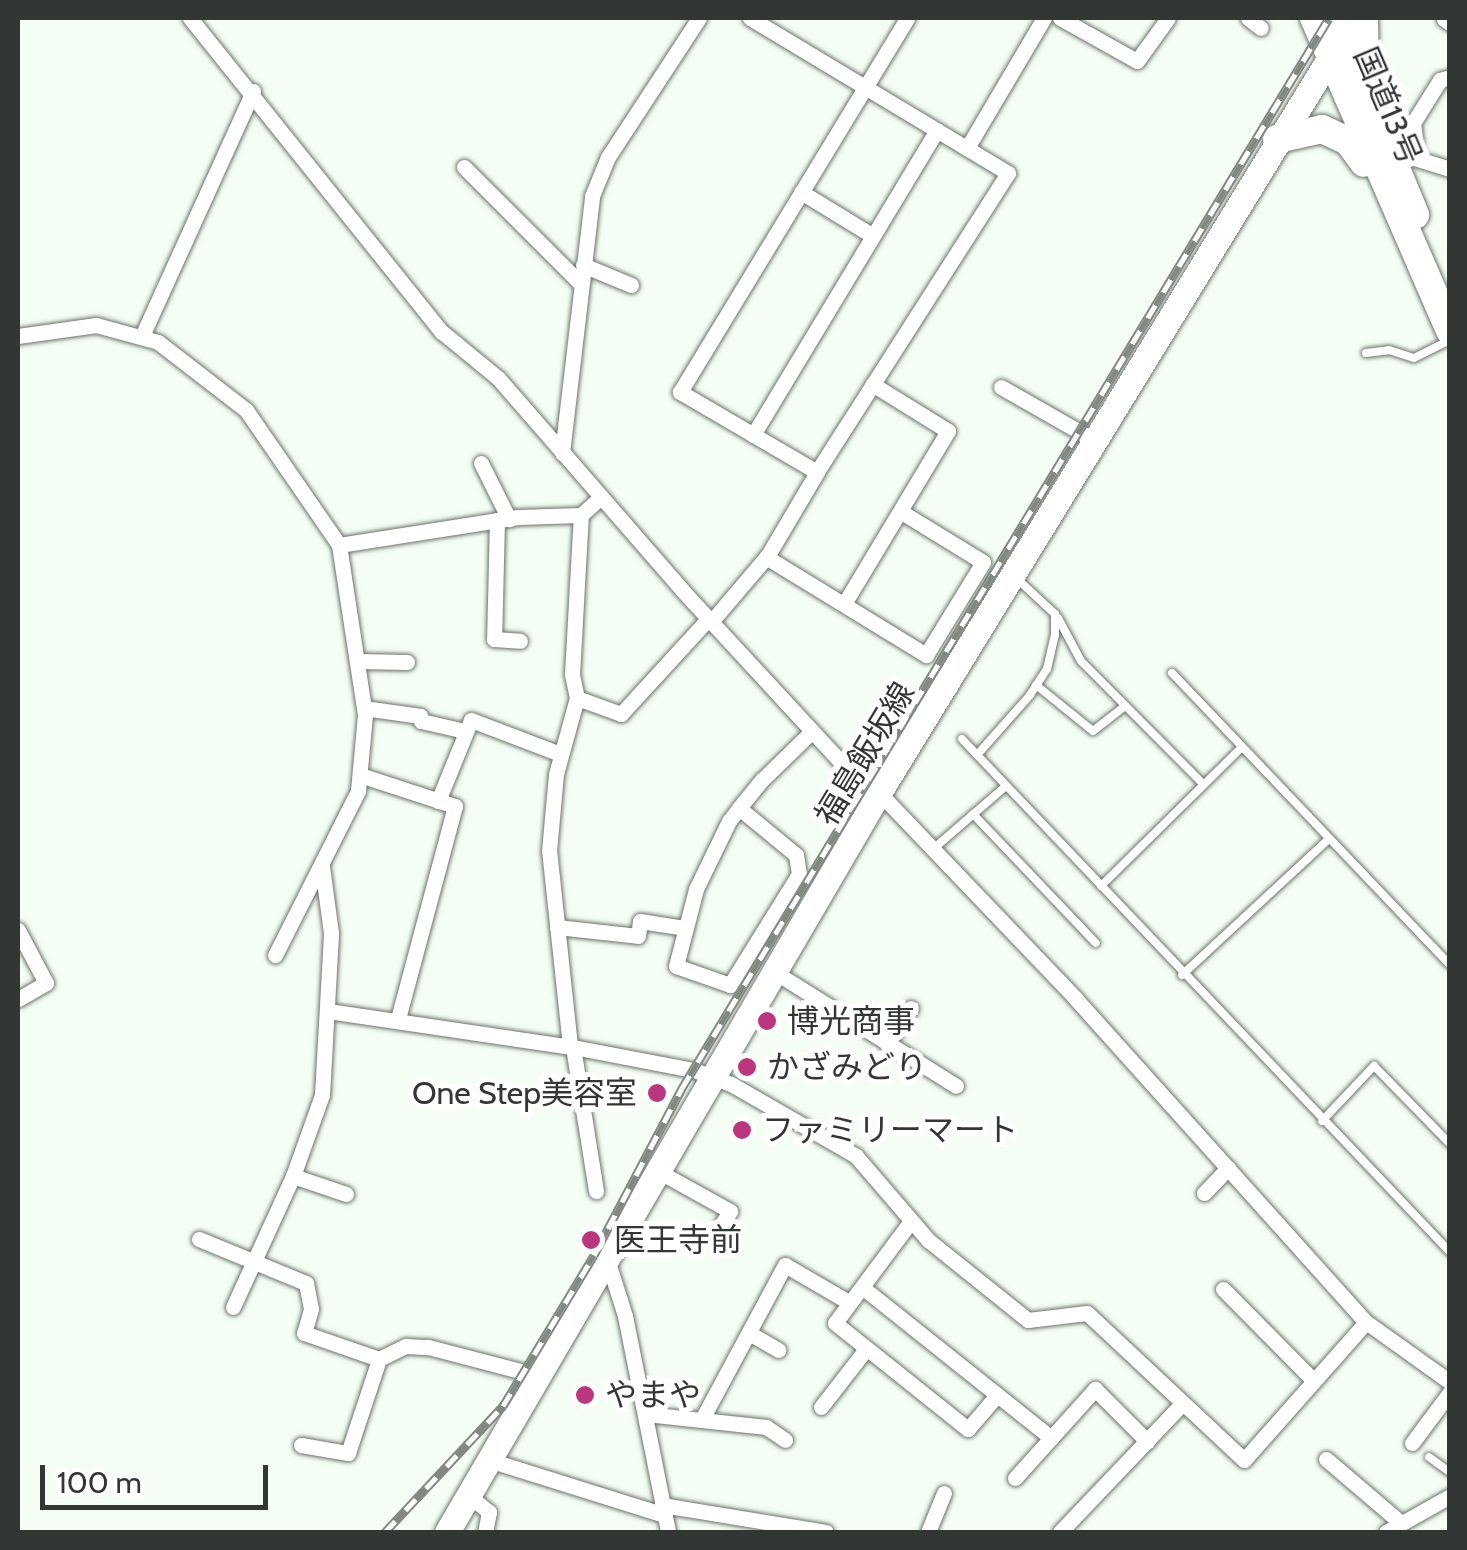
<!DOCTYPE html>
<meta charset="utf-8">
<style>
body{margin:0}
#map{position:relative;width:1467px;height:1550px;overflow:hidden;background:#f4fef4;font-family:Cabin,"Noto Sans JP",sans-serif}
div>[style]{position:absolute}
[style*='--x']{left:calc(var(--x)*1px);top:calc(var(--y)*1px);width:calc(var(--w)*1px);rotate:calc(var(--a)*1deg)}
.roads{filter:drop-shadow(0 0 2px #6a736a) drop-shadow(0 0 2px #6a736a)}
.lane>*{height:8px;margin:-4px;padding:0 4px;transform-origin:4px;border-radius:4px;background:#fff}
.street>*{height:15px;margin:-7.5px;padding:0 7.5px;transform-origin:7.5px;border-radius:7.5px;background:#fff}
.primary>*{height:25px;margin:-12.5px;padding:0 12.5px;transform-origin:12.5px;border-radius:12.5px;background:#fff}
.highway>*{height:28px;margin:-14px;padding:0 14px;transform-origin:14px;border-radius:14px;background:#fff}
.rail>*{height:9px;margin-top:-4.5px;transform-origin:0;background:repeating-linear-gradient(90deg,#fff 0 15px,#828882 0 30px);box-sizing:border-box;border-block:2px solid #828882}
.dots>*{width:28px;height:28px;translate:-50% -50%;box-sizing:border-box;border:5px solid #fff;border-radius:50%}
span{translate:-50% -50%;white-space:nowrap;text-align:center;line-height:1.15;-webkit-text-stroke:10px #fff;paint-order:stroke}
.street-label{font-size:32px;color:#333733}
.poi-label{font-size:32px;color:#333733}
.left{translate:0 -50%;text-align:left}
.right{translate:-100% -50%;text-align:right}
.frame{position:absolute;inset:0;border:20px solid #333733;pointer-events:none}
.scale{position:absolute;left:40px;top:1465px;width:228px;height:45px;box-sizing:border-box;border:5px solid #333733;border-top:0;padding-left:12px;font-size:30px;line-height:35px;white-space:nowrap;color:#333733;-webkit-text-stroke:8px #fff;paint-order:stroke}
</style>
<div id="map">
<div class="roads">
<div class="lane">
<i style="--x:1366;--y:353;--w:23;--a:-7"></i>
<i style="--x:1389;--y:350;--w:26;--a:18"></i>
<i style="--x:1414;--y:358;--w:40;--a:-26.6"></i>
<i style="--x:1058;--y:618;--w:49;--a:61.9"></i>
<i style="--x:1081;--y:661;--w:172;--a:45.2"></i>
<i style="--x:1172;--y:673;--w:403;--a:46.4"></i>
<i style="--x:1036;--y:685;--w:73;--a:38.9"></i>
<i style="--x:1093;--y:731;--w:39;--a:-38"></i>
<i style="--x:962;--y:739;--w:708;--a:46.43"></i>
<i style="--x:977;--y:755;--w:80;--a:-48.5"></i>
<i style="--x:1030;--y:695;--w:31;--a:-57"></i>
<i style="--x:1047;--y:669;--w:35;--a:-77"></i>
<i style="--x:1055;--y:635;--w:21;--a:-90"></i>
<i style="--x:1055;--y:614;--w:54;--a:-137.2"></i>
<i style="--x:973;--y:814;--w:178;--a:46.4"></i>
<i style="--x:932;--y:850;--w:98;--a:-40.9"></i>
<i style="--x:1101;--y:886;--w:198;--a:-44.6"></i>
<i style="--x:1182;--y:975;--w:199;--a:-42.8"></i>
<i style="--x:1322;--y:1121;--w:76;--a:-46.6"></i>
<i style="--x:1374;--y:1066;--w:109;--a:45.7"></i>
<i style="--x:1429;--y:1457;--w:26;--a:36"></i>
</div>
<div class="street">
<i style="--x:190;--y:18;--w:403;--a:51.3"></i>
<i style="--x:442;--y:332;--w:72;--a:39.4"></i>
<i style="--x:498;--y:378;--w:281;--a:49"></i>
<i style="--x:682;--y:590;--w:270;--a:47.3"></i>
<i style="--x:865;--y:788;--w:27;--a:31"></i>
<i style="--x:888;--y:802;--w:271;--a:46.3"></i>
<i style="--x:1075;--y:998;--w:435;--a:48.1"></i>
<i style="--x:1366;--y:1322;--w:103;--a:35.5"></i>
<i style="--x:750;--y:18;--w:301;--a:31"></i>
<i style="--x:1008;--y:173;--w:355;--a:122.6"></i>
<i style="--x:1060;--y:18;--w:88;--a:29.2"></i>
<i style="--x:1137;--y:61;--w:53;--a:-54.2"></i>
<i style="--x:1248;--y:18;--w:16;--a:38"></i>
<i style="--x:1444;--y:19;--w:7;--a:34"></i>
<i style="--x:967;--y:148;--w:151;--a:-59.4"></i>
<i style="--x:1417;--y:155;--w:32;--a:-97"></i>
<i style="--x:1413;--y:123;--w:51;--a:-57.9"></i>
<i style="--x:1440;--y:80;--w:10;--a:-17"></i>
<i style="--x:1408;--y:156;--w:44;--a:17.2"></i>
<i style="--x:464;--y:167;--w:165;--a:45"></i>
<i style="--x:801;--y:192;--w:84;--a:31.4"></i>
<i style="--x:583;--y:265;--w:52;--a:22.6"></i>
<i style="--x:18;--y:336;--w:79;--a:-8"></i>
<i style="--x:96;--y:325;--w:64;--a:15.3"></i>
<i style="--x:158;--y:342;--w:111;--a:37.7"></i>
<i style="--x:246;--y:410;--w:164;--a:55.4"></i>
<i style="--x:339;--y:545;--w:172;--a:81.3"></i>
<i style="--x:365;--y:715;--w:76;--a:95.3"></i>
<i style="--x:358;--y:791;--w:184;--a:116.8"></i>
<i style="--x:142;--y:336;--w:269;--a:-65.6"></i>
<i style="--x:1001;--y:387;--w:107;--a:29.7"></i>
<i style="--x:753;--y:435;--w:356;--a:-58.9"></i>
<i style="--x:562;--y:453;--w:259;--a:-83.3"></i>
<i style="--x:592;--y:196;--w:42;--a:-67.7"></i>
<i style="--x:608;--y:157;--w:166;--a:-56.8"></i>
<i style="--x:481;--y:463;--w:63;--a:63.4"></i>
<i style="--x:497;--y:520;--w:119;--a:91.4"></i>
<i style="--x:494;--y:639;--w:26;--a:4"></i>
<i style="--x:339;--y:545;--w:181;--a:-8.9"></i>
<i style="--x:518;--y:517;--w:63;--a:-1.8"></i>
<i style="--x:581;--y:515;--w:25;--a:-42"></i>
<i style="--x:766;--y:557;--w:188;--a:31.5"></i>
<i style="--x:926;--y:655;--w:109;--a:-58.5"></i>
<i style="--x:983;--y:562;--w:94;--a:-148.5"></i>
<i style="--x:844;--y:604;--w:202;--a:-59"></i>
<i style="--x:948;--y:431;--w:89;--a:-148.3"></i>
<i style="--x:711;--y:622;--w:88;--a:-49.6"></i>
<i style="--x:768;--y:555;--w:96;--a:-59.4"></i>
<i style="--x:817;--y:472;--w:159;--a:-149.7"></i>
<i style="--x:680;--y:392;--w:437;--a:-58.7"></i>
<i style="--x:358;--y:661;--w:49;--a:1.2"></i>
<i style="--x:577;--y:698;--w:47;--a:20"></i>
<i style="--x:621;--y:714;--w:130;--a:-47.5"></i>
<i style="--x:364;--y:708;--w:57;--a:8.1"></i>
<i style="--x:420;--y:716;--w:5;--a:79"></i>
<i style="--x:421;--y:721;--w:45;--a:12.8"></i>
<i style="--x:360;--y:775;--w:100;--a:18.1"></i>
<i style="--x:455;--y:806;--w:220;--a:105"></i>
<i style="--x:438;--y:801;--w:87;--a:-67.8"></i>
<i style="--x:471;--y:720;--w:95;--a:20.9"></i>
<i style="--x:739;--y:808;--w:74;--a:39.5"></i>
<i style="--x:796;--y:855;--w:19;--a:81"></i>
<i style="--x:799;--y:874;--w:131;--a:121.9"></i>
<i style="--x:730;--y:985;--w:57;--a:-160.6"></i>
<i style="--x:676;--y:966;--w:80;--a:-75.4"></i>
<i style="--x:696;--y:889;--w:76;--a:-64.1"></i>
<i style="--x:729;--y:821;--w:16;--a:-52"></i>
<i style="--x:739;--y:808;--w:36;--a:-51"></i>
<i style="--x:762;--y:780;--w:70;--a:-44.4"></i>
<i style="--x:557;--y:927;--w:81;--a:6.3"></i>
<i style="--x:638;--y:936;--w:15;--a:-82"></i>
<i style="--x:640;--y:921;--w:46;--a:8.8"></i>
<i style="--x:18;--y:930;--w:60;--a:62.2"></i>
<i style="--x:46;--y:983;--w:32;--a:150"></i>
<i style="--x:773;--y:971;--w:216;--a:32.1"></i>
<i style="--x:328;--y:1011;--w:248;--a:8.4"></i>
<i style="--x:573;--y:1047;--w:123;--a:10.8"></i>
<i style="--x:694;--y:1070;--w:40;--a:21"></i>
<i style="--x:731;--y:1084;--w:144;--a:29.9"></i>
<i style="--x:856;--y:1156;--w:111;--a:49.4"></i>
<i style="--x:928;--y:1240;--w:128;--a:38.7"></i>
<i style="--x:1028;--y:1320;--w:59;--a:-6.8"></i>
<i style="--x:1087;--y:1313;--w:215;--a:43.1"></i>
<i style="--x:1244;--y:1460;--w:184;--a:-48.5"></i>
<i style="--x:887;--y:1044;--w:43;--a:-56.3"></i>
<i style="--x:570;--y:1046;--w:196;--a:-96.1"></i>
<i style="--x:549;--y:851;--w:77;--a:-84.8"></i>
<i style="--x:556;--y:774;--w:79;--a:-74.6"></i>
<i style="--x:577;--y:698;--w:25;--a:-102"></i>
<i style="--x:572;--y:674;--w:159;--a:-86.8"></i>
<i style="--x:573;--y:1047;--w:146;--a:80.9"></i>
<i style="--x:656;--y:1170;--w:85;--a:29"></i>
<i style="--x:730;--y:1211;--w:25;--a:122"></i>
<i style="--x:293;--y:1176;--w:56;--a:18.8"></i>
<i style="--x:1204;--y:1193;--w:35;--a:-46"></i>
<i style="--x:911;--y:1221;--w:127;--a:126.7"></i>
<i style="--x:835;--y:1323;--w:170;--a:38.6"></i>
<i style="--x:968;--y:1429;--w:45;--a:-49.5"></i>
<i style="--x:199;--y:1239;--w:116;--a:22.4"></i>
<i style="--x:306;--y:1283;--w:26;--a:79"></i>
<i style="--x:311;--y:1309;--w:25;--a:106"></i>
<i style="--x:304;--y:1333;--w:79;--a:19.1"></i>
<i style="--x:379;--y:1359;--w:30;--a:-26"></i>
<i style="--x:406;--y:1346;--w:22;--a:3"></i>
<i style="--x:428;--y:1347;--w:115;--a:14.6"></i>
<i style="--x:606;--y:1256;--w:63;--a:72.4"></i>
<i style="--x:625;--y:1316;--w:220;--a:78.7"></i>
<i style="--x:862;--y:1287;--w:242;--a:38.6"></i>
<i style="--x:1223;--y:1289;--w:129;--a:45.3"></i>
<i style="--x:233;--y:1307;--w:144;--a:-65.4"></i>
<i style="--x:293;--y:1176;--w:86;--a:-70.3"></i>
<i style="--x:322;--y:1095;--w:162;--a:-86.8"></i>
<i style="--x:331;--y:933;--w:68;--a:-97.7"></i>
<i style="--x:749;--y:1333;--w:34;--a:30"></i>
<i style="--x:821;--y:1407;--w:73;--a:-52.2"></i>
<i style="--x:646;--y:1414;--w:121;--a:6.2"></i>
<i style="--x:766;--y:1427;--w:23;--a:34"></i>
<i style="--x:702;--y:1419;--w:175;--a:-61.7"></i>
<i style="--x:785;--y:1265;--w:75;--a:30.3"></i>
<i style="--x:1412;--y:1443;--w:64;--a:-53.3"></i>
<i style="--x:301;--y:1445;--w:48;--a:9.7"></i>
<i style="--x:348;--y:1453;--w:99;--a:-71.7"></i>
<i style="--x:1326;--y:1459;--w:99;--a:40.5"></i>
<i style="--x:489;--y:1460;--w:183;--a:17.4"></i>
<i style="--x:1015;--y:1478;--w:120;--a:-48"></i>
<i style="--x:1095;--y:1389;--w:74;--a:45"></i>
<i style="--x:468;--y:1495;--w:27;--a:39"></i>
<i style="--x:489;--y:1512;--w:20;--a:101"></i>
<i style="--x:662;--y:1505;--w:166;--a:9.3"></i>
<i style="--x:928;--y:1532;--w:42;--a:-67.7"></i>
<i style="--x:1060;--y:1532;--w:175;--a:-46.4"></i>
<i style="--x:1386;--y:1532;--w:73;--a:-29.4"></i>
</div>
<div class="primary">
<i style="--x:447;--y:1532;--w:852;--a:-59.7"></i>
<i style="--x:877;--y:796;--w:882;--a:-58.49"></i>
</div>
<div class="highway">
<i style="--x:1314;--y:18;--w:341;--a:66.5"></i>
<i style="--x:1334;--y:18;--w:213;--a:67.6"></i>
<i style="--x:1364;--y:18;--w:58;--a:89"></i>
<i style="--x:1277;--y:139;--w:46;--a:-12.5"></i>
<i style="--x:1322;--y:129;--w:29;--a:25"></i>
<i style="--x:1348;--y:141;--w:27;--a:54"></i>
</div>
</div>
<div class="rail">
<i style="--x:385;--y:1532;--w:173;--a:-46.9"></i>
<i style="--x:503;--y:1406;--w:176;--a:-58.9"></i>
<i style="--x:594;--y:1255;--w:189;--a:-62.2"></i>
<i style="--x:682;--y:1088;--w:1250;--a:-58.84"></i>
</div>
<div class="dots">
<i style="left:767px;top:1021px;background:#ba377f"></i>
<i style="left:747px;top:1067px;background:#ba377f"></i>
<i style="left:657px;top:1093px;background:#ba377f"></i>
<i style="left:742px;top:1130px;background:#ba377f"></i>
<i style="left:591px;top:1240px;background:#ba377f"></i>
<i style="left:585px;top:1395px;background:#ba377f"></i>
</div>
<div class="street-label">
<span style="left:1388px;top:106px;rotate:67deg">国道13号</span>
<span style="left:865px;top:754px;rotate:-59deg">福島飯坂線</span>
</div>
<div class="poi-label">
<span class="left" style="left:787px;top:1021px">博光商事</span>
<span class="left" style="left:767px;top:1067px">かざみどり</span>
<span class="right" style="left:637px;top:1093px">One Step美容室</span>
<span class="left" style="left:762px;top:1130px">ファミリーマート</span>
<span class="left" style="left:614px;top:1240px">医王寺前</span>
<span class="left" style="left:605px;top:1395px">やまや</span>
</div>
<div class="frame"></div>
<div class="scale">100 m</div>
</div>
